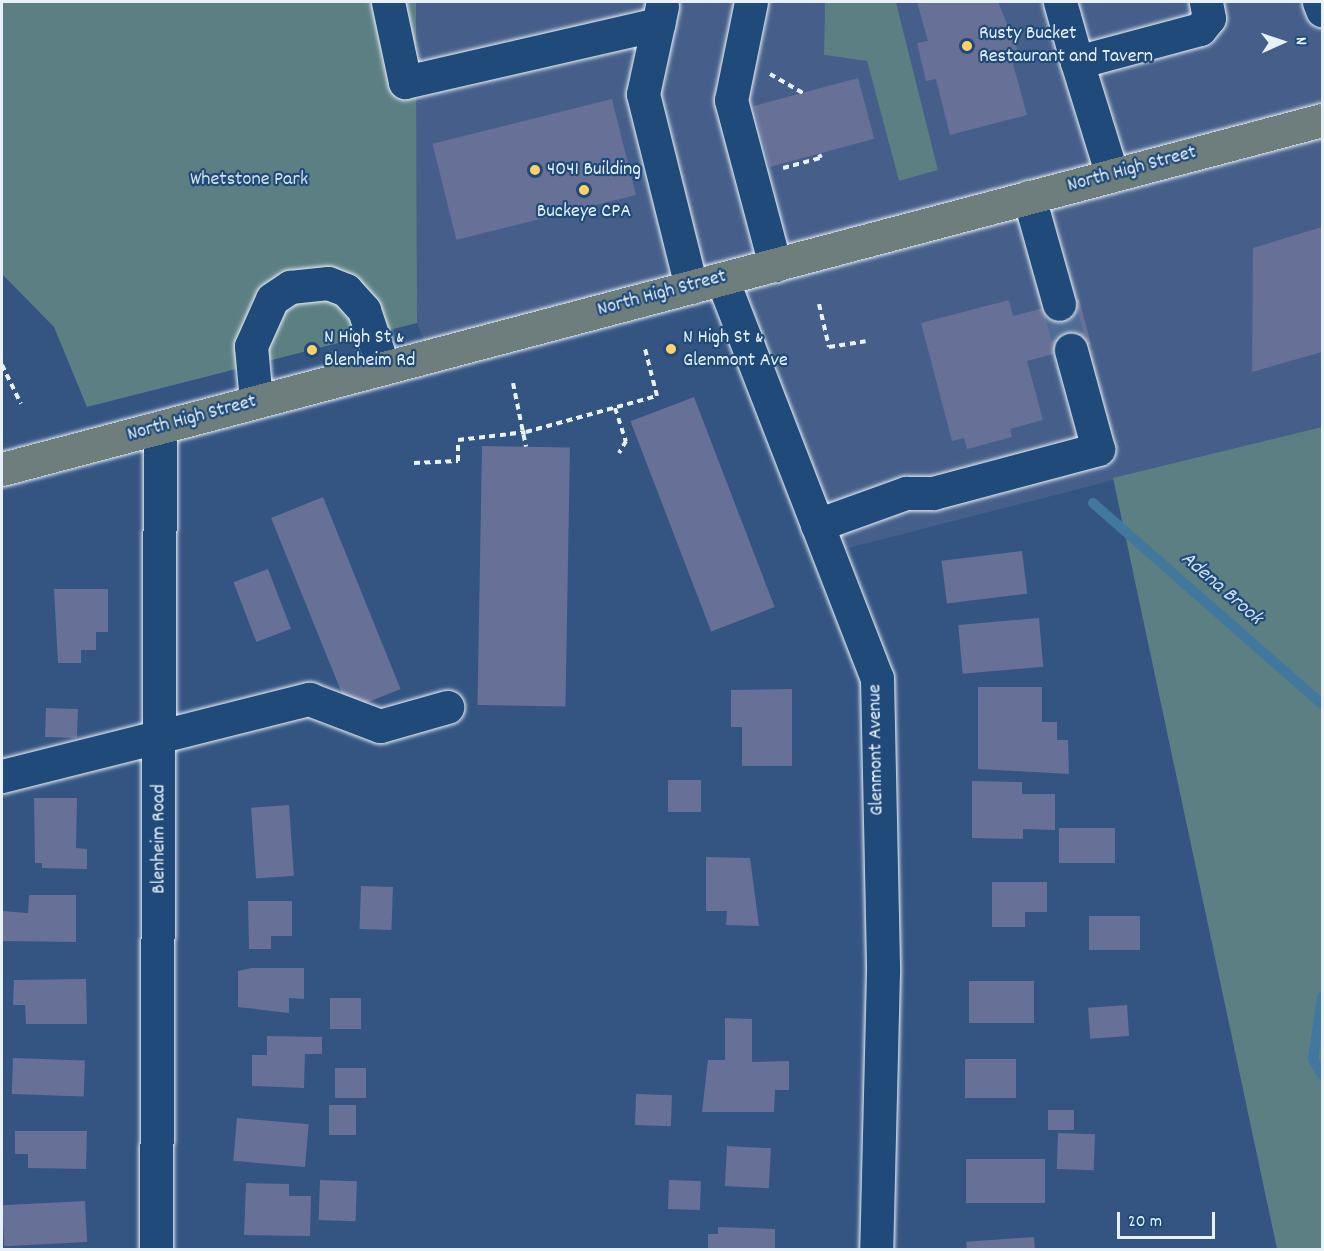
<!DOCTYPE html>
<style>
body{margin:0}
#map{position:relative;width:1324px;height:1251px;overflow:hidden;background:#345482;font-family:Dekko,sans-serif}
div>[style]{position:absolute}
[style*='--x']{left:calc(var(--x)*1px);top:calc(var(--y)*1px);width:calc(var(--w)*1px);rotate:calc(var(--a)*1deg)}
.built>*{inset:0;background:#465f8a}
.green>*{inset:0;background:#5c7f84}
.stream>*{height:10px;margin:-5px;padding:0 5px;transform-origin:5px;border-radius:5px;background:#42789e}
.building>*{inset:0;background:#677097;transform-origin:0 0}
.minor-tunnel>*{height:33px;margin-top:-16.5px;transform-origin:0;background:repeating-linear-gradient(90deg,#4f6c94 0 33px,transparent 0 49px)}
.path>*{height:4px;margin-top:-2px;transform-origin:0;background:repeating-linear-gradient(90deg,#e8f1f8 0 6px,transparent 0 10.5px)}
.roads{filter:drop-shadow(0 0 2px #e8f1f8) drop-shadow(0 0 2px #e8f1f8)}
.minor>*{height:33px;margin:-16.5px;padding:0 16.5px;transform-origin:16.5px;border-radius:16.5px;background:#1f4a7a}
.major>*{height:33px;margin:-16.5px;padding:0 16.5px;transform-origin:16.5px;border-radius:16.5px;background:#6d7e7c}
.dots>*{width:16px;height:16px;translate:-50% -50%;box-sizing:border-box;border:3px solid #1f4a7a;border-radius:50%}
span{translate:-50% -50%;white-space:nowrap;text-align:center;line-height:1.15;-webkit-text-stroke:4.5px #1f4a7a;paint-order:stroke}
.poi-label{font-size:20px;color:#e8f1f8}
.left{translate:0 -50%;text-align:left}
.street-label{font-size:20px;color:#e8f1f8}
.park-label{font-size:20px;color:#d3e0e7}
.water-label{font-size:21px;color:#cfdfea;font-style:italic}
.frame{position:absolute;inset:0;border:3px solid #e8f1f8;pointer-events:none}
.north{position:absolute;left:1252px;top:12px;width:60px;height:60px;-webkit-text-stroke:4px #1f4a7a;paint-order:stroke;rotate:87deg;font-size:16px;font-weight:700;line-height:24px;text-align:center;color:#e8f1f8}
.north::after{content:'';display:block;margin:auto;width:21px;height:27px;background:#e8f1f8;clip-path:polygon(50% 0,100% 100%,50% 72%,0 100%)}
.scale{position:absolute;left:1117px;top:1212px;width:98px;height:27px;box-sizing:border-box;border:3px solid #e8f1f8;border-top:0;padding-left:8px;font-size:18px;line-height:21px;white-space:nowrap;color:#e8f1f8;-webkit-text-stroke:4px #1f4a7a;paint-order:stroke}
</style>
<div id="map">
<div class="built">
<i style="clip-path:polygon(416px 2px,825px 2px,824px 55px,867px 61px,899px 181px,938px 170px,896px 2px,1322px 2px,1322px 427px,828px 553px,725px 287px,432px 361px,417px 323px)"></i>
</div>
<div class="green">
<i style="clip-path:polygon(2px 2px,416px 2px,417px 323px,87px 407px,54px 327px,2px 274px)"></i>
<i style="clip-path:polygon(825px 2px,896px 2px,938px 170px,899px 181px,867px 61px,824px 55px)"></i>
<i style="clip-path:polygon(1322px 427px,1322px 1249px,1277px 1249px,1113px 478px)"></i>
</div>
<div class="stream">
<i style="--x:1093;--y:503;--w:305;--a:41.3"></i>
<i style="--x:1322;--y:997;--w:63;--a:98.3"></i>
<i style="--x:1313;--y:1059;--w:18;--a:61"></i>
</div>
<div class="building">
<i style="clip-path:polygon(917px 2px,998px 2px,1021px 58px,1012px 60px,1027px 115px,950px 135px,936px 79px,926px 81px,917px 43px,928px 41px)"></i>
<i style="left:858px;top:78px;width:63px;height:108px;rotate:75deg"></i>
<i style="left:612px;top:99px;width:99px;height:185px;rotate:76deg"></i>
<i style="clip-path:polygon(1322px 227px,1322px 352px,1252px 372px,1253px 248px)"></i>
<i style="clip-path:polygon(1079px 299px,1091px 344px,1027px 361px,1043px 420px,1010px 429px,1012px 437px,967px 449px,964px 438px,952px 441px,921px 323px,1009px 300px,1013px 316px)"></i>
<i style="left:694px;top:397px;width:225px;height:68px;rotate:69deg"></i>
<i style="left:482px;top:446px;width:88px;height:259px;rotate:1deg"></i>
<i style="left:323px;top:497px;width:207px;height:56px;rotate:68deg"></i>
<i style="left:1022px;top:551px;width:43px;height:81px;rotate:83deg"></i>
<i style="left:268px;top:569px;width:64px;height:37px;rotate:69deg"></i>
<i style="clip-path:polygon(54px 589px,108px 589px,108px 632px,96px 632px,96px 650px,81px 650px,81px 663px,58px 663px)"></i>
<i style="left:1039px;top:618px;width:49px;height:81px;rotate:85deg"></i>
<i style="clip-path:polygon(978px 687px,1042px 687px,1042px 722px,1057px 722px,1057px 740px,1068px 740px,1069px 774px,978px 769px)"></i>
<i style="clip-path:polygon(792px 689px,792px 766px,742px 766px,742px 727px,731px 727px,731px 690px)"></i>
<i style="left:46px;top:708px;width:32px;height:29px;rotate:2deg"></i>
<i style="left:668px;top:780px;width:33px;height:32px"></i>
<i style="clip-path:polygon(972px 781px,1022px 782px,1022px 794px,1055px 794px,1055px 830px,1023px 829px,1023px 839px,972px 838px)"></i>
<i style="clip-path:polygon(34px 798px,77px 798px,76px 848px,87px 849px,87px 869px,42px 868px,42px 863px,35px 863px)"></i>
<i style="left:289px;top:805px;width:71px;height:38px;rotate:86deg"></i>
<i style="left:1115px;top:828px;width:35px;height:56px;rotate:90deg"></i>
<i style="clip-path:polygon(706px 857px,750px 858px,759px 926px,726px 925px,727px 911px,706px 911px)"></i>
<i style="clip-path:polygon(992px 882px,1047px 882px,1047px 912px,1025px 912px,1025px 927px,992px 927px)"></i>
<i style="left:361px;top:886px;width:32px;height:43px;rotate:2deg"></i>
<i style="clip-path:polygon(29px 895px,76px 895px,76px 942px,3px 941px,2px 911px,28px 913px)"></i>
<i style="clip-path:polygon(248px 901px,292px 901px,292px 936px,271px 936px,271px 949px,249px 949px)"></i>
<i style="left:1089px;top:916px;width:51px;height:34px"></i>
<i style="clip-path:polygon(252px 968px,304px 968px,304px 999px,289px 998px,289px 1013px,238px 1007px,238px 971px)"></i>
<i style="clip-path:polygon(86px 979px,87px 1024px,26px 1024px,25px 1005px,13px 1005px,14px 980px)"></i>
<i style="left:1034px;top:981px;width:42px;height:65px;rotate:90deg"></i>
<i style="left:330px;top:998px;width:31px;height:31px"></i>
<i style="left:1127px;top:1005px;width:31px;height:39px;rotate:86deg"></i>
<i style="clip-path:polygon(725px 1018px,752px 1019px,752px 1062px,789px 1061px,789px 1090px,775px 1090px,774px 1112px,702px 1112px,708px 1060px,725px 1060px)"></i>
<i style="clip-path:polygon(267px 1036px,322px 1037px,322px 1054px,305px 1054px,304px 1088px,252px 1086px,252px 1055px,267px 1055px)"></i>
<i style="left:13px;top:1058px;width:72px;height:36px;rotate:2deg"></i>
<i style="left:1016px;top:1059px;width:39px;height:51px;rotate:90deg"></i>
<i style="left:335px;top:1068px;width:31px;height:30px"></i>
<i style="left:636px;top:1094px;width:36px;height:31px;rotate:2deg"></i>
<i style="left:329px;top:1105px;width:27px;height:30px"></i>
<i style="left:1048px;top:1110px;width:26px;height:20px"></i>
<i style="left:237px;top:1118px;width:72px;height:43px;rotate:5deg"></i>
<i style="clip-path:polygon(15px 1131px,87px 1131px,86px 1169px,28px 1168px,28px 1154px,15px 1154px)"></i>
<i style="left:1058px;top:1133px;width:37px;height:36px;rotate:2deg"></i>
<i style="left:727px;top:1146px;width:44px;height:40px;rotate:3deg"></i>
<i style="left:966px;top:1159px;width:79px;height:44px"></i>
<i style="left:320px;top:1180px;width:37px;height:40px;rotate:2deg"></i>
<i style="left:669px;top:1180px;width:32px;height:29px;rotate:2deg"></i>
<i style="clip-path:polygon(246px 1183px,289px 1184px,289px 1196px,311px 1196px,310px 1236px,244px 1235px)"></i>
<i style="left:85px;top:1201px;width:41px;height:83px;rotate:87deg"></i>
<i style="clip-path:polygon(718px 1227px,775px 1229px,775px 1250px,708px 1250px,708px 1234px,718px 1234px)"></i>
<i style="left:1034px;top:1237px;width:13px;height:68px;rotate:86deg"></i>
</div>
<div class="minor-tunnel">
<i style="--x:1059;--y:304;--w:48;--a:75.4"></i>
</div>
<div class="path">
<i style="--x:770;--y:74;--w:38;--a:30"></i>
<i style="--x:783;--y:168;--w:39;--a:-15"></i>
<i style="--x:821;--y:158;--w:4;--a:-117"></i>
<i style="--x:819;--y:304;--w:44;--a:76.9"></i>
<i style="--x:829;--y:347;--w:37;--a:-9"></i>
<i style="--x:2;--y:365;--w:43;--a:64"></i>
<i style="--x:513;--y:383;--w:65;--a:78.5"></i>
<i style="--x:615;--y:408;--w:35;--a:72"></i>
<i style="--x:626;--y:441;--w:14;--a:120"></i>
<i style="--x:414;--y:463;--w:44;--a:-2.6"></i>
<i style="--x:458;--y:461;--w:21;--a:-90"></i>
<i style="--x:458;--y:440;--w:68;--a:-6.7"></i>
<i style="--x:526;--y:432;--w:136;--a:-15.4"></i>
<i style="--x:657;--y:396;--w:49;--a:-104.3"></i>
</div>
<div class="roads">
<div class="minor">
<i style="--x:388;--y:2;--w:82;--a:78"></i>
<i style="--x:405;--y:82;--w:260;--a:-12.9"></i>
<i style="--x:751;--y:2;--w:100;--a:101.5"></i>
<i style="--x:731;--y:100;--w:171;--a:75.1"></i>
<i style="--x:1060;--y:2;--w:62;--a:74.2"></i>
<i style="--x:1319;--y:2;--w:9;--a:69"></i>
<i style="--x:662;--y:6;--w:90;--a:102.2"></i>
<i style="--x:643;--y:94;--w:199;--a:76"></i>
<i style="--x:1112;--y:175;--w:118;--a:-107.2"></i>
<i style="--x:1077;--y:62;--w:127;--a:-15"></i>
<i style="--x:1200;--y:29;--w:14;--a:-51"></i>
<i style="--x:1209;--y:18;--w:16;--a:-101"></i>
<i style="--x:1029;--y:197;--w:111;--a:74.3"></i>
<i style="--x:722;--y:279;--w:428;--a:68.8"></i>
<i style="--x:877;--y:678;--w:294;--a:88.8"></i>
<i style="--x:883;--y:972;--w:278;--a:91.4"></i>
<i style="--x:256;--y:401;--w:55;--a:-95.2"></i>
<i style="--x:251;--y:346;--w:51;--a:-65.9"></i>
<i style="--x:272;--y:299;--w:22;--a:-34"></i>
<i style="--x:290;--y:287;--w:38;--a:-6"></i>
<i style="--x:328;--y:283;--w:19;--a:21"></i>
<i style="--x:346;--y:290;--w:27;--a:48"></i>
<i style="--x:364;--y:310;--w:60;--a:71.6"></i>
<i style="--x:817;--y:525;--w:95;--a:-19.8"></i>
<i style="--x:906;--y:493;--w:27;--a:0"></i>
<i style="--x:933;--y:493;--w:171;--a:-14.9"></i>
<i style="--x:1098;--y:449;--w:103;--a:-105.3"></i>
<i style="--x:2;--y:776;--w:317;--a:-14.1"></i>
<i style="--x:309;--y:699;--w:76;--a:20.8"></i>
<i style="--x:380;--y:726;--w:70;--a:-15.8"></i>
<i style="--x:156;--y:1250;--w:822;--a:-89.72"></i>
</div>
<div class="major">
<i style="--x:2;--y:469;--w:1365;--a:-14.81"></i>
</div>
</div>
<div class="dots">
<i style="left:967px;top:46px;background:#ffd166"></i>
<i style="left:535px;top:170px;background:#ffd166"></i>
<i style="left:584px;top:190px;background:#ffd166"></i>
<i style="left:671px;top:349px;background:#ffd166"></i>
<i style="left:312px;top:350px;background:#ffd166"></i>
</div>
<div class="poi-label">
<span class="left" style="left:979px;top:46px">Rusty Bucket<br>Restaurant and Tavern</span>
<span class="left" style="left:547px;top:170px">4041 Building</span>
<span style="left:584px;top:212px">Buckeye CPA</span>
<span class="left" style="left:324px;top:350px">N High St &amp;<br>Blenheim Rd</span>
<span class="left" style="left:683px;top:350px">N High St &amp;<br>Glenmont Ave</span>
</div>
<div class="street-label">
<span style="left:1132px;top:170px;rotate:-15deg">North High Street</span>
<span style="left:662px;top:294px;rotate:-15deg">North High Street</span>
<span style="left:192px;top:419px;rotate:-15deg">North High Street</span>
<span style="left:877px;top:750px;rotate:-91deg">Glenmont Avenue</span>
<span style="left:160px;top:839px;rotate:-90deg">Blenheim Road</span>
</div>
<div class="park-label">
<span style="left:249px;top:180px">Whetstone Park</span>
</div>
<div class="water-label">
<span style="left:1221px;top:589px;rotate:41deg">Adena Brook</span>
</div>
<div class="frame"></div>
<div class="north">N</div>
<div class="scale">20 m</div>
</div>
